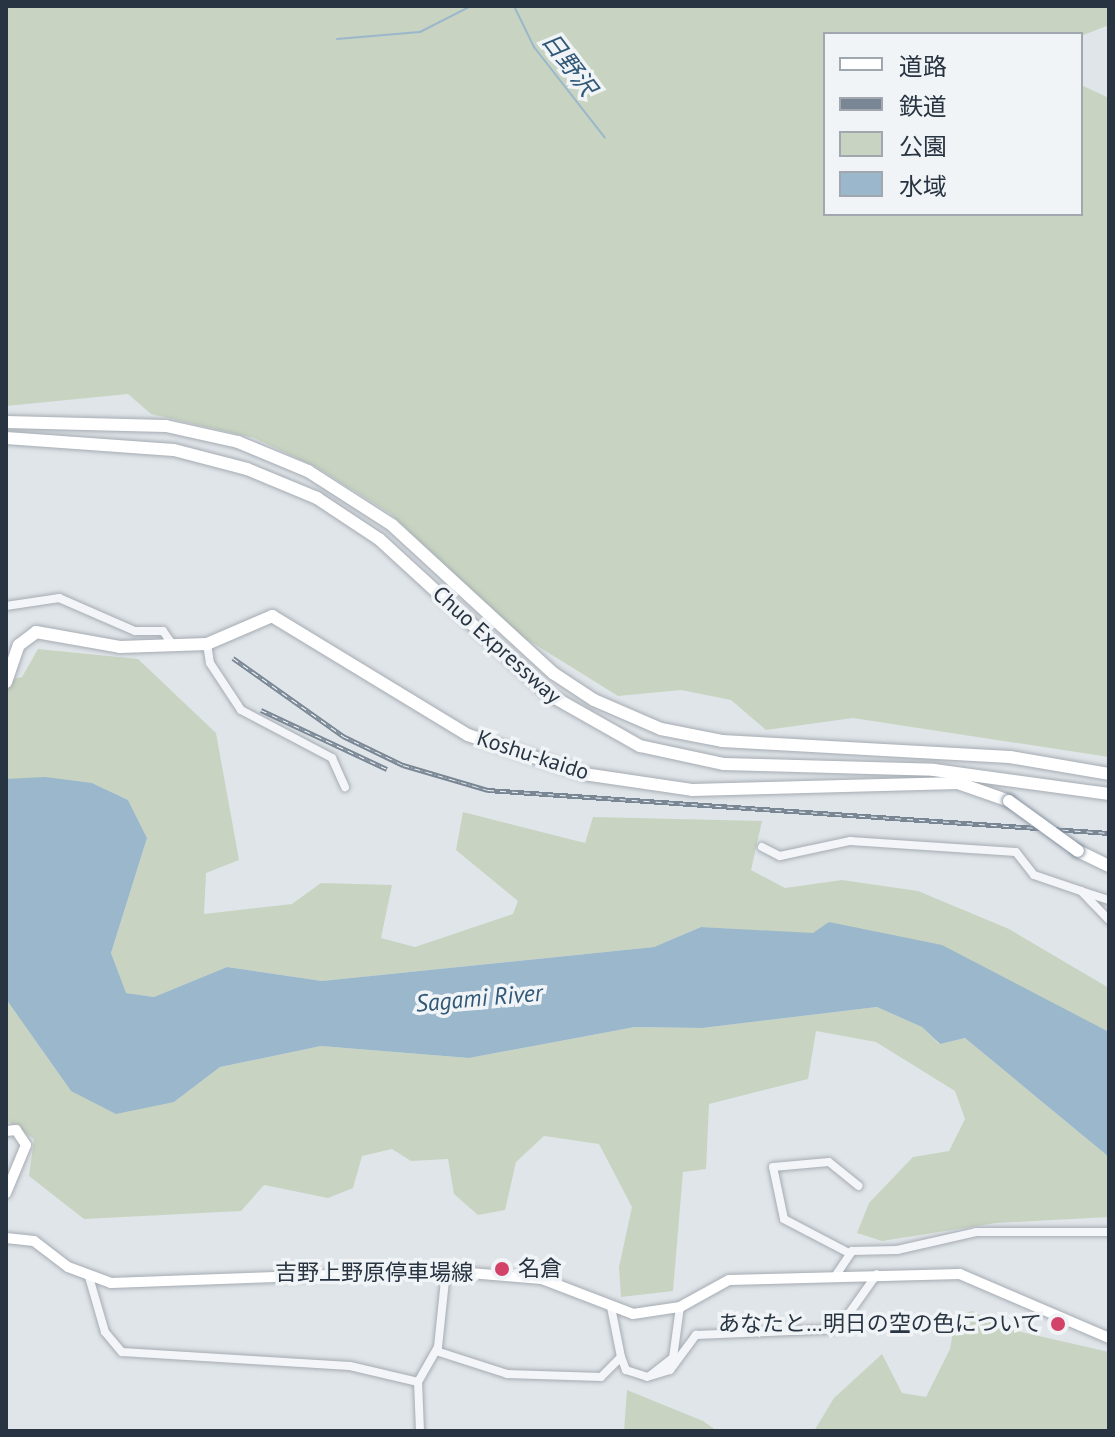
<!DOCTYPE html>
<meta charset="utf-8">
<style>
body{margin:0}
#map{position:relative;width:1115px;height:1437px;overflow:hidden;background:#e0e5e9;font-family:"PT Sans","Noto Sans JP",sans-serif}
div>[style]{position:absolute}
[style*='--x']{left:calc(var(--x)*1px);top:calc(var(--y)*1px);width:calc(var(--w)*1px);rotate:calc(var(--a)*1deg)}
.green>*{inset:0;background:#c8d4c1}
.water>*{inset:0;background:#9ab7cb}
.stream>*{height:2px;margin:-1px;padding:0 1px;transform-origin:1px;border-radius:1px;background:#9ab7cb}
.roads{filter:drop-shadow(0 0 2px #a5acb3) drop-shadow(0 0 2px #a5acb3)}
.minor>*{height:8px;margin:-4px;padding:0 4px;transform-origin:4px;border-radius:4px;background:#f3f5f8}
.major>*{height:10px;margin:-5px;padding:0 5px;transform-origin:5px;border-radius:5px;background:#fff}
.highway>*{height:12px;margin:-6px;padding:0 6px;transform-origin:6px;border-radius:6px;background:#fff}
.rail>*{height:5px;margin-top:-2.5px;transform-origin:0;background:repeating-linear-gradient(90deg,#f0f4f7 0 6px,#798694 0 12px);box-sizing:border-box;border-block:2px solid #798694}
.bridges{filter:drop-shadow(0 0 2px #8794a1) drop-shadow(0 0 2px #8794a1)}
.highway-bridge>*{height:12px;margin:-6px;padding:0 6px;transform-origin:6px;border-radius:6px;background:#fff}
.dots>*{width:22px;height:22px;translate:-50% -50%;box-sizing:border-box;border:4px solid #f0f4f7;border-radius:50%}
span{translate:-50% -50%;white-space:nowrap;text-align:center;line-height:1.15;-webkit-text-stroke:7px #f0f4f7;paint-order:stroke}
.street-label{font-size:22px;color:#283441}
.poi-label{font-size:22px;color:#283441}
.left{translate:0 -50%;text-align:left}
.right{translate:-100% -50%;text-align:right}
.water-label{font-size:24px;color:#315877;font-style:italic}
.frame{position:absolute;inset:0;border:8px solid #283441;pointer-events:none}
.legend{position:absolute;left:823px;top:32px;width:260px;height:184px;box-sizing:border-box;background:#f0f4f7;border:2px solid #a0a7ae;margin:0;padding:10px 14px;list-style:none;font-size:24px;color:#283441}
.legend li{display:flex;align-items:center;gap:16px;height:40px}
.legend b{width:40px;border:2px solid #a0a7ae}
</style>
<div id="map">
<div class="green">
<i style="clip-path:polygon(6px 6px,1109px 6px,1109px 25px,1081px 36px,825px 34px,825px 214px,1081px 214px,1081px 85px,1109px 98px,1109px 757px,853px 718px,766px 730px,731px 700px,681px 690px,618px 696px,515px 632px,391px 514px,316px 467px,254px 438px,151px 414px,128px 394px,6px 406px)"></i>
<i style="clip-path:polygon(38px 649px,138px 659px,216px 733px,239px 860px,206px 873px,204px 914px,292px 904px,321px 883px,392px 885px,381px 938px,415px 947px,513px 914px,518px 901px,456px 850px,463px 812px,585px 843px,593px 817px,762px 821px,751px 870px,785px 888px,842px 880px,918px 891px,1009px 929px,1109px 988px,1109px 1032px,830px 922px,813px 934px,701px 927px,654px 947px,322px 981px,227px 967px,154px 997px,125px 993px,111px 953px,147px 838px,128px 800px,92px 783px,6px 779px,6px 681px,22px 677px)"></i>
<i style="clip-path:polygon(6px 999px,71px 1091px,174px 1102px,220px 1067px,321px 1046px,469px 1058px,635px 1027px,702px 1028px,877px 1007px,922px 1027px,939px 1044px,965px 1038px,1109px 1157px,1109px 1217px,996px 1223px,882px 1241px,857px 1233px,869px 1203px,913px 1157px,949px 1151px,965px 1119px,955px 1091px,876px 1042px,816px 1031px,808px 1079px,709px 1104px,706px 1169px,683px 1172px,673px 1291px,621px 1297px,619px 1267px,632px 1207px,599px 1144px,544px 1136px,516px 1162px,505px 1210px,478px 1215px,454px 1194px,448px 1159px,411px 1161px,392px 1149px,362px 1156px,353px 1188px,328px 1198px,264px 1185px,241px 1211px,84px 1219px,29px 1176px,34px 1139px,6px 1120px)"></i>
<i style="clip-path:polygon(973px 1311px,1000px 1327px,1109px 1352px,1109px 1431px,814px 1431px,834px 1398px,882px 1354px,902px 1393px,926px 1397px,950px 1349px,956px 1315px)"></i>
<i style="clip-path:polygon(627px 1390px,703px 1421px,717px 1431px,624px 1431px)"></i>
</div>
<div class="water">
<i style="clip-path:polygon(45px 777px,92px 783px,128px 800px,147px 838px,111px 953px,126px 993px,154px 997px,227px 967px,322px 981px,654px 947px,701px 927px,813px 933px,829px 922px,942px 945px,1109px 1032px,1109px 1157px,965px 1038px,940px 1044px,922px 1027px,877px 1007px,702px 1028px,635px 1027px,469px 1058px,321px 1046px,220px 1067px,174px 1102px,116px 1114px,71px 1091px,6px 999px,6px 779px)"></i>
</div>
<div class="stream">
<i style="--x:514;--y:6;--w:46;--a:64"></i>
<i style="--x:534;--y:47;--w:115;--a:52"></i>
<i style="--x:337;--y:39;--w:83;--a:-4.8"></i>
<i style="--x:420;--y:32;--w:57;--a:-27"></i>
</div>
<div class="roads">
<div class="minor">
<i style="--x:6;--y:606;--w:54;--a:-8.6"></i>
<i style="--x:59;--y:598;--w:83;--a:23.5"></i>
<i style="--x:135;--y:631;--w:28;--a:0"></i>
<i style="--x:163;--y:631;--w:16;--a:55"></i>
<i style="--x:207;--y:644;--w:19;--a:81"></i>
<i style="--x:210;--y:663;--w:56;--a:56.6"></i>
<i style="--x:241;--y:710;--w:103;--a:27.8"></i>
<i style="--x:332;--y:758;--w:32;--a:66"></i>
<i style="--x:762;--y:847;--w:20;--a:27"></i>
<i style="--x:780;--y:856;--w:72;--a:-12.1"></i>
<i style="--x:850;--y:841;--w:166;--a:3.8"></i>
<i style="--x:1016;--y:852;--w:29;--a:52"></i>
<i style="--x:1034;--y:875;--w:50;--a:18.8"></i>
<i style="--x:1081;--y:891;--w:40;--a:46"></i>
<i style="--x:1081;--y:891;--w:29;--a:18"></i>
<i style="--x:847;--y:1252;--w:71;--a:-152.4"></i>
<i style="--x:784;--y:1219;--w:53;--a:-101.9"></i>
<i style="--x:773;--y:1167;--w:56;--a:-5.1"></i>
<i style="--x:829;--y:1162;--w:38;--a:39"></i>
<i style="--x:836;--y:1275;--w:29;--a:-56"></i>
<i style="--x:852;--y:1251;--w:45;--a:-1.3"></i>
<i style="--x:897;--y:1250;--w:81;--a:-12.8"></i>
<i style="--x:976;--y:1232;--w:133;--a:0"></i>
<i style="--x:89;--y:1277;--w:57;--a:73.8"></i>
<i style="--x:105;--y:1332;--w:26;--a:50"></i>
<i style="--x:122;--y:1352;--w:228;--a:3.5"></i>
<i style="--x:350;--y:1366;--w:70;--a:13.2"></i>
<i style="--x:436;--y:1351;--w:75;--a:17.9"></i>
<i style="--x:507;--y:1374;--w:94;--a:1.8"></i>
<i style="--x:601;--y:1377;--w:28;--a:-45"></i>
<i style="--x:621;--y:1357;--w:51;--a:-101.3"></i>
<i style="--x:621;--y:1357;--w:14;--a:69"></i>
<i style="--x:626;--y:1370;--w:22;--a:18"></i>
<i style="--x:647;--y:1377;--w:24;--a:-17"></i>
<i style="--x:670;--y:1370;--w:44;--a:-53.4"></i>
<i style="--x:696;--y:1335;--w:142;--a:-2.4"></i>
<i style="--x:838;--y:1329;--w:67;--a:-54.7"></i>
<i style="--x:651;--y:1375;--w:28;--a:-38"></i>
<i style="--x:673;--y:1358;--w:51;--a:-82.2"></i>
<i style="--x:420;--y:1431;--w:49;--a:-92.3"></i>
<i style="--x:418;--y:1382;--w:40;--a:-60.3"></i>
<i style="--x:438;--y:1347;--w:76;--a:-84"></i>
</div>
<div class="major">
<i style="--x:6;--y:1131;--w:10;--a:-6"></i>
<i style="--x:16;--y:1130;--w:18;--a:56"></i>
<i style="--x:26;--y:1145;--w:52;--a:112.6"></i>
<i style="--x:6;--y:1238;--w:28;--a:6"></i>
<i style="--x:34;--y:1241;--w:43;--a:37.4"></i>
<i style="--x:68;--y:1267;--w:46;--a:20.4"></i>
<i style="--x:111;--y:1283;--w:335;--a:-2.1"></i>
<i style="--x:446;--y:1271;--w:96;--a:4.8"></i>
<i style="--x:542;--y:1279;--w:97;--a:21"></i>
<i style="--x:633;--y:1314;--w:48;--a:-8.5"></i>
<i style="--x:680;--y:1307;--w:56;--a:-28.9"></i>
<i style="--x:729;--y:1280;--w:231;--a:-1.5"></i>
<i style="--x:960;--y:1274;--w:162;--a:23.2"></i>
</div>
<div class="highway">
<i style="--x:6;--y:422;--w:160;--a:1.4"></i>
<i style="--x:166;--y:426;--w:74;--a:12.5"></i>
<i style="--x:238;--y:442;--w:76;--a:22.5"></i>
<i style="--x:308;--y:471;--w:100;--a:32.7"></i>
<i style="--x:392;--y:525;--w:219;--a:42.6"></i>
<i style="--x:553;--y:673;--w:49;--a:33.4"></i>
<i style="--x:594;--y:700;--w:73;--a:23.4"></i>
<i style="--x:661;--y:729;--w:62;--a:11.1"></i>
<i style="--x:722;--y:741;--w:288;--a:3.2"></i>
<i style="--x:1010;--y:757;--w:100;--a:9.7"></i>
<i style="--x:6;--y:438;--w:168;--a:4.1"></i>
<i style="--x:174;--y:450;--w:75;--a:14.6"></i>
<i style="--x:247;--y:469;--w:76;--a:22.5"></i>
<i style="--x:317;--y:498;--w:74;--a:33.5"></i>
<i style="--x:379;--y:539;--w:229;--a:42.5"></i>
<i style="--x:548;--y:694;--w:106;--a:29.5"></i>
<i style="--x:640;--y:746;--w:86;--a:12.1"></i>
<i style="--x:724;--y:764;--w:210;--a:1.6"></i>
<i style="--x:934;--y:770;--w:177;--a:7.8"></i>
<i style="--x:6;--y:682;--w:39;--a:-71"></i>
<i style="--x:19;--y:645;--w:21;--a:-37"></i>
<i style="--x:36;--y:632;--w:85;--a:10.1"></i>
<i style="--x:120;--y:647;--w:87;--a:-2"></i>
<i style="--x:207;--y:644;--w:71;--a:-23.3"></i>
<i style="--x:272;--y:616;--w:229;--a:31.3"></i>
<i style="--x:468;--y:735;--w:122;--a:18.6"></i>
<i style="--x:584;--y:774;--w:109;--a:8.4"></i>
<i style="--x:692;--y:790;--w:266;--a:-1.5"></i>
<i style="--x:958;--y:783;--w:54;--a:19.4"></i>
<i style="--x:1078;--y:851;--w:34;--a:26"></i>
</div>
</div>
<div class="rail">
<i style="--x:233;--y:658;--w:135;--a:35.3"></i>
<i style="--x:343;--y:736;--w:67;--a:25.8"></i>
<i style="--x:403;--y:765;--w:89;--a:16.4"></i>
<i style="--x:488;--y:790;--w:622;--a:3.96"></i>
<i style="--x:261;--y:710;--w:139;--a:25.1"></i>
</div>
<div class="bridges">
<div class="highway-bridge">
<i style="--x:1009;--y:801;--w:85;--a:35.9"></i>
</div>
</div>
<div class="dots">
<i style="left:502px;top:1269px;background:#d24269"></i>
<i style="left:1058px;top:1324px;background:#d24269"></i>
</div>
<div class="street-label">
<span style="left:497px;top:645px;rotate:42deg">Chuo Expressway</span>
<span style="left:533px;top:755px;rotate:18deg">Koshu-kaido</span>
<span style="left:374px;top:1273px">吉野上野原停車場線</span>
</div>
<div class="poi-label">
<span class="left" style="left:518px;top:1269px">名倉</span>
<span class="right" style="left:1042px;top:1324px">あなたと…明日の空の色について</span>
</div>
<div class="water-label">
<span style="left:569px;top:64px;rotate:53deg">日野沢</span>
<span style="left:479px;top:998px;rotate:-5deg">Sagami River</span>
</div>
<div class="frame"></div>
<ul class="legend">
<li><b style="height:10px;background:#fff"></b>道路</li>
<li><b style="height:10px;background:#798694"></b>鉄道</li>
<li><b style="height:22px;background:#c8d4c1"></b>公園</li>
<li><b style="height:22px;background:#9ab7cb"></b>水域</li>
</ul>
</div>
